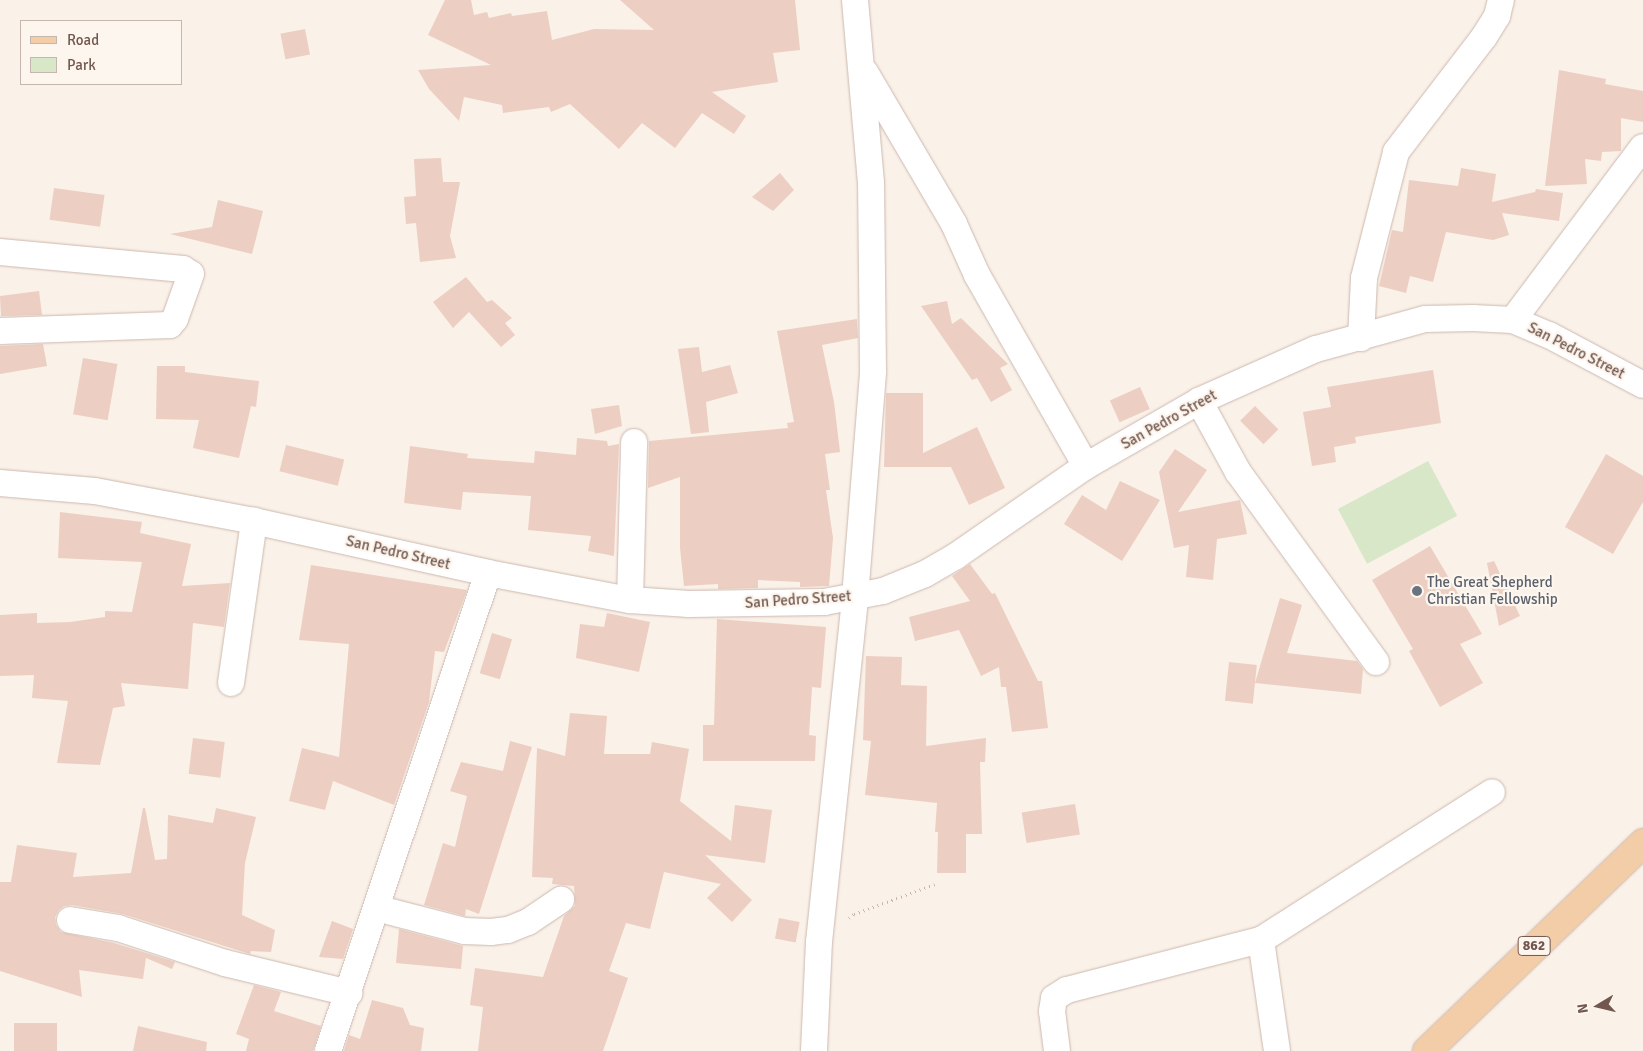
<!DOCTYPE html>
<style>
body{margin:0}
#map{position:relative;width:1643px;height:1051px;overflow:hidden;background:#faf1e8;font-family:Signika,sans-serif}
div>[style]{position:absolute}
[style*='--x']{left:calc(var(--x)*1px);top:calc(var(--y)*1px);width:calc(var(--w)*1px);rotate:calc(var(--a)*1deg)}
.green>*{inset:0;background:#d8e7c8;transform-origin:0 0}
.building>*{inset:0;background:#edcec2;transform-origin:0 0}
.path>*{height:3px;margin-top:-1.5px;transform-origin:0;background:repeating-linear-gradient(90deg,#d2b1a5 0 1px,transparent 0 5px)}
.roads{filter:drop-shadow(0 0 1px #ccb8af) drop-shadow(0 0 1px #ccb8af)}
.minor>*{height:26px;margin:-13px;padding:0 13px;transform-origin:13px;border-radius:13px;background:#fff}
.major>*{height:28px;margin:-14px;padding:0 14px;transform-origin:14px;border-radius:14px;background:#f2cda7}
.dots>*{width:14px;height:14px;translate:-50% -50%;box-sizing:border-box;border:2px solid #fdf6ee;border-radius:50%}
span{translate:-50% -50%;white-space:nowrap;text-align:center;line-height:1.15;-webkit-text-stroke:4.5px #fdf6ee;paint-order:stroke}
.shield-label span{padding:1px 4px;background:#fdf6ee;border:1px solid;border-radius:4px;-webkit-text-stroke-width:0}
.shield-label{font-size:14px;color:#72574e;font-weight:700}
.street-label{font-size:15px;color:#72574e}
.worship-label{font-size:15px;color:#5b616d}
.left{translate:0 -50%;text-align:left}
.legend{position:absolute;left:20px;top:20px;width:162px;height:65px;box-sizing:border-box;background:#fdf6ee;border:1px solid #c5b6ae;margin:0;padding:6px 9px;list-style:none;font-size:15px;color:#72574e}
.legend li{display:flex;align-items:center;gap:10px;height:25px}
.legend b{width:25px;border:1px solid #c5b6ae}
.north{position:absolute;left:1573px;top:981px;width:50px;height:50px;-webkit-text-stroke:4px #fdf6ee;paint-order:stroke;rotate:261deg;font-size:14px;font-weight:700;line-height:20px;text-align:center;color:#72574e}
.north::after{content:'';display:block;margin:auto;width:18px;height:22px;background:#72574e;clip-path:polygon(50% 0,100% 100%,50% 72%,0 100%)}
</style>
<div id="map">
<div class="green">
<i style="left:1428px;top:461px;width:62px;height:102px;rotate:62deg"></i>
</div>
<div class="building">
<i style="clip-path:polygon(445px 0,471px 0,474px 15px,487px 12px,489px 18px,511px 13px,512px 16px,547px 11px,552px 40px,594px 29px,654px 30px,620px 0,795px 0,800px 50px,773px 53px,778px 82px,712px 92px,746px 116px,734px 134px,702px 113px,675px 148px,642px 123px,619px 149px,570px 104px,551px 112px,549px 107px,503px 113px,502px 105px,464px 97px,459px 121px,429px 89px,418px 70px,491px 65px,428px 35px)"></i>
<i style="left:305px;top:29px;width:26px;height:25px;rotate:79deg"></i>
<i style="clip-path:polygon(1559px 70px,1606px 79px,1605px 84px,1643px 91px,1643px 122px,1621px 118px,1621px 151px,1602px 152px,1601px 161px,1585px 159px,1587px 184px,1545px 186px)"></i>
<i style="clip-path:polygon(441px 158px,443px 182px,460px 182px,450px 236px,456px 258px,420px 262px,416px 223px,406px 224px,404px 197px,416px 196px,414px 159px)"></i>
<i style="clip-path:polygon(1461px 168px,1496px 174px,1492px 202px,1535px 192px,1536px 189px,1563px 193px,1559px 221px,1502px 213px,1509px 235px,1493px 240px,1446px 232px,1433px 282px,1410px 276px,1406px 293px,1379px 286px,1392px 230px,1403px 232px,1409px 180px,1458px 186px)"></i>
<i style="clip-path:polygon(780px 173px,794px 190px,773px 211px,752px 197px)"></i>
<i style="left:54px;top:188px;width:51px;height:32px;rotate:8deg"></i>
<i style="clip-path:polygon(218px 200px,263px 211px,252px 254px,170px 234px,212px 227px)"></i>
<i style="clip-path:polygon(466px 277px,487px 302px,492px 300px,512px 318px,505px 323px,515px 335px,501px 347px,469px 312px,453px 328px,433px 302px)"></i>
<i style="clip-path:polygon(39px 291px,42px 315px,1px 316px,0 296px)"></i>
<i style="clip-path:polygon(947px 301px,952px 324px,961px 318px,1008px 364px,1000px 368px,1012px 390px,991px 402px,977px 378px,972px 380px,921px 306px)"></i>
<i style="clip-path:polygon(857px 319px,858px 338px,822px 345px,834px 402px,840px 452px,825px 454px,830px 490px,826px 490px,833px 538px,829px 586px,800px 587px,800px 582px,758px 580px,758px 588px,718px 589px,718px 584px,684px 586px,680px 548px,680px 477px,648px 488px,649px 441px,788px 428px,787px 423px,794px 422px,777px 331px)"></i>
<i style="clip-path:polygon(43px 344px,47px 366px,0 374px,0 346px)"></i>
<i style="clip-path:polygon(699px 347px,702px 372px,730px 365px,738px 393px,706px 402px,709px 432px,691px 434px,678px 349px)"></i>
<i style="left:83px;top:358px;width:35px;height:57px;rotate:10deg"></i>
<i style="clip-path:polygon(157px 366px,185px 366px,185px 372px,259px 381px,256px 407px,251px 406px,239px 458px,193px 448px,199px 420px,156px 419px)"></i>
<i style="clip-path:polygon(1433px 370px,1441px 423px,1355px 437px,1356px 443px,1334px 447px,1336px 462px,1312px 466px,1303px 412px,1331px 407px,1327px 387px)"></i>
<i style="left:1140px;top:387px;width:24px;height:33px;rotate:66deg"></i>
<i style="clip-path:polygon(886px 393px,923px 393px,923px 453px,977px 427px,1005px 488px,969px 505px,951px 467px,884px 467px)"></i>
<i style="clip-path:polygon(619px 405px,622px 426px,595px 434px,591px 409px)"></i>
<i style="left:1255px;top:406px;width:33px;height:21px;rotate:45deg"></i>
<i style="clip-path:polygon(577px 438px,607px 441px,608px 446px,619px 444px,614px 556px,588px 551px,591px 536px,528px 530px,531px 496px,463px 492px,461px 510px,404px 503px,410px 446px,468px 454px,467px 458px,534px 463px,535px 451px,576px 455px)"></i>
<i style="left:286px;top:445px;width:60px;height:27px;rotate:14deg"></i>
<i style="clip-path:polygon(1175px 449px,1207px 470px,1178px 512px,1240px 500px,1247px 534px,1217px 539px,1213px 580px,1186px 577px,1189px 545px,1174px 548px,1159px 472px)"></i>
<i style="clip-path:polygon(1606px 454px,1643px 476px,1643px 502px,1613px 554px,1565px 527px)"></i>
<i style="clip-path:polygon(1120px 481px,1160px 500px,1122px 561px,1064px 524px,1082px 495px,1106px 510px)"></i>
<i style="clip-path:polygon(60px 512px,142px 522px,140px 533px,191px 544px,182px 586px,230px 583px,224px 627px,193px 623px,188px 689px,121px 683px,125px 706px,113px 708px,100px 765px,57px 763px,68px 701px,32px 698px,34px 675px,0 676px,0 615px,37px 613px,37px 623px,70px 622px,105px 617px,105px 611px,132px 612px,142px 562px,58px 558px)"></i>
<i style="clip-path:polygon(1430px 546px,1482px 634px,1460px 644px,1483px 683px,1440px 707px,1409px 651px,1413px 649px,1372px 580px)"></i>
<i style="clip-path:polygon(1494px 561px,1520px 616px,1499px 626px,1487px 563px)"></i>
<i style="clip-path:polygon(970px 564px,992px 594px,995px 593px,1038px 681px,1042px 681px,1048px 728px,1012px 732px,1006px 687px,1001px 687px,999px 667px,981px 676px,959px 630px,915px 641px,909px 617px,970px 601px,952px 576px)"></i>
<i style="clip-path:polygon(311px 565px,467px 590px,444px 652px,435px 651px,429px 702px,394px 805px,333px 781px,325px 810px,289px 801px,302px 748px,339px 757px,349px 644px,299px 640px)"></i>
<i style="clip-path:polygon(1280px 598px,1302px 605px,1287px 653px,1357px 661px,1363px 669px,1361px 694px,1255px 683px)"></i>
<i style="clip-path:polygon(607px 613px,650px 622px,639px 672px,576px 658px,580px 624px,604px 627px)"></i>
<i style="clip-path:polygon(717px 619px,826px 627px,821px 688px,812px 687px,809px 735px,816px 736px,815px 761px,703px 761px,703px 725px,714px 725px)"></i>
<i style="left:492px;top:633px;width:21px;height:42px;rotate:17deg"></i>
<i style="clip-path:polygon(866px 656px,902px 657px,901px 685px,927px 686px,926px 746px,986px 738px,985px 762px,980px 762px,982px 834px,966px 834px,966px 873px,937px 873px,938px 832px,935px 832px,937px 803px,865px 795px,871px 741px,863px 740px)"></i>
<i style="left:1229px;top:662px;width:28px;height:39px;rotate:6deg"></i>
<i style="clip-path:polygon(570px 713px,607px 716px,604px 754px,650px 754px,652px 742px,689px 749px,680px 801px,731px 841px,735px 805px,772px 810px,765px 863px,705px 855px,752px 900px,732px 922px,707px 898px,721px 884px,664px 872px,650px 929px,626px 923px,609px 971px,628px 978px,603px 1051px,478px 1051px,483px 1007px,470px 1005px,475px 968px,543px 977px,564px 916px,575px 906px,574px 886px,552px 884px,553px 878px,532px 877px,537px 748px,565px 756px)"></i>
<i style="left:193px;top:738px;width:32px;height:36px;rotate:7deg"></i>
<i style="clip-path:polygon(510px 741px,532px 747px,479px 914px,466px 909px,465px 916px,424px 905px,443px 843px,455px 847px,467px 796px,450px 791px,461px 762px,503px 771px)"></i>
<i style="left:1075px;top:804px;width:31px;height:54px;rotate:81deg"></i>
<i style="clip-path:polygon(143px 808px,145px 808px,155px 860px,167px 859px,168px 815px,213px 823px,216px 808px,256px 817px,245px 863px,242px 915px,275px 930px,271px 952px,251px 951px,250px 954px,123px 914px,72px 905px,64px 906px,59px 910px,55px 917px,56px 925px,61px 932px,114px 943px,175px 962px,172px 969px,146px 958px,143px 979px,79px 970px,82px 997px,0 971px,0 882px,11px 882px,17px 845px,77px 853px,73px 877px,131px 873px)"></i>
<i style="left:779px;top:918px;width:21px;height:21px;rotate:11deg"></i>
<i style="clip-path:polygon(332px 921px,353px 929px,343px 959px,319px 957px)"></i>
<i style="clip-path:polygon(399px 929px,463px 946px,461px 969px,396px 963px)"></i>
<i style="clip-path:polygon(254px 985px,281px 992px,274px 1011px,321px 1026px,313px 1051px,246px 1051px,249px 1039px,236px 1034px)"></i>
<i style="clip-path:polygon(372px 1000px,403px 1008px,410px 1025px,424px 1028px,421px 1051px,344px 1051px,349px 1035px,360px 1039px)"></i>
<i style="left:14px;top:1023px;width:43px;height:28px"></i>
<i style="clip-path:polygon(138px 1026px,207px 1042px,206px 1051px,133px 1051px)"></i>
</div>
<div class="path">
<i style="--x:849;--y:918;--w:6;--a:-39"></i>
<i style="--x:854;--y:914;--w:86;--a:-20.3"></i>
</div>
<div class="roads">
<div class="minor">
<i style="--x:865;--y:72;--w:176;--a:59.6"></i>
<i style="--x:954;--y:224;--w:56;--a:65.7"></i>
<i style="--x:977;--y:275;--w:220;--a:60.3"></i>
<i style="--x:0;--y:252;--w:184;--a:5.3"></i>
<i style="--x:183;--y:269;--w:9;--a:32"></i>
<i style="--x:191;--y:274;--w:48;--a:109.6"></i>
<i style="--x:175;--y:319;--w:8;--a:130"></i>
<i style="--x:170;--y:325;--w:170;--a:178"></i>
<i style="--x:1513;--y:320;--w:216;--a:-53.1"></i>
<i style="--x:1361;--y:338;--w:60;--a:-87.1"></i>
<i style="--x:1364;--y:278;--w:130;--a:-75.7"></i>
<i style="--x:1396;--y:152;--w:145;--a:-52.6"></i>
<i style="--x:1484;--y:37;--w:25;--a:-58"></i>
<i style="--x:1497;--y:16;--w:16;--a:-76"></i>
<i style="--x:1199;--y:401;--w:81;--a:61.2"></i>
<i style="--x:1238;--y:472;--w:235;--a:54"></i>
<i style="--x:0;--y:483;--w:95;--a:4.8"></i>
<i style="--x:95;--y:491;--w:162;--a:10.7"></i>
<i style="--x:254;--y:521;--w:240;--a:12.5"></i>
<i style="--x:488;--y:573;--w:145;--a:10.8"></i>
<i style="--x:630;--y:600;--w:59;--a:3.9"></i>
<i style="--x:689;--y:604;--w:135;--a:-0.8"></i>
<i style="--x:824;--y:602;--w:60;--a:-10.6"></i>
<i style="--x:883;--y:591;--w:45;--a:-22"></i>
<i style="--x:925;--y:574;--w:36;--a:-30"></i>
<i style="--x:956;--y:556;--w:158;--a:-34.7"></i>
<i style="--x:1086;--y:466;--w:130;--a:-29.9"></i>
<i style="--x:1199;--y:401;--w:128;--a:-24"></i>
<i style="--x:1316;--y:349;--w:113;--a:-15.4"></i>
<i style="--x:1425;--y:319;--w:48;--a:-1.2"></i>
<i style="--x:1473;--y:318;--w:40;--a:2.9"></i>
<i style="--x:1513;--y:320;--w:39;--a:23"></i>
<i style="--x:1549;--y:335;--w:106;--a:28"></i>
<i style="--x:630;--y:600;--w:158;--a:-88.5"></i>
<i style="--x:231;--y:683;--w:164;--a:-81.9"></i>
<i style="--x:376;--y:908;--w:91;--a:14.6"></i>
<i style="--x:464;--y:931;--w:27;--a:2"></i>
<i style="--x:491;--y:932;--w:17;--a:-7"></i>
<i style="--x:508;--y:930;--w:22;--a:-22"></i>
<i style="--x:528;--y:922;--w:40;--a:-34"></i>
<i style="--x:70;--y:920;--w:49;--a:9.5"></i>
<i style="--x:118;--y:928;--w:113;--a:18.1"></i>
<i style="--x:225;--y:963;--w:128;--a:13.6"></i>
<i style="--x:1261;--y:940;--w:112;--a:81.8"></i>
<i style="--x:328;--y:1051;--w:504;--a:-71.49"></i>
<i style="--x:814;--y:1051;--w:109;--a:-87.4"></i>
<i style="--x:819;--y:942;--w:347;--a:-84"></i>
<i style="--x:855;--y:597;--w:227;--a:-85.4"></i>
<i style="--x:873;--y:371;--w:188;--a:-90.6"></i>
<i style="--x:871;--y:183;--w:184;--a:-95"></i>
<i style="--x:1057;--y:1051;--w:40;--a:-97.1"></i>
<i style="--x:1052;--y:1011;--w:13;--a:-81"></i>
<i style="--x:1054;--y:998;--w:15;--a:-32"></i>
<i style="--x:1067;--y:990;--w:200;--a:-14.5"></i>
<i style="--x:1261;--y:940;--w:274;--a:-32.6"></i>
</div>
<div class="major">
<i style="--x:1427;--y:1051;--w:300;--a:-43.9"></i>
</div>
</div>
<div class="dots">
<i style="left:1417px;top:591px;background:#6b7280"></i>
</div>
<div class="shield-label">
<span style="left:1534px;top:946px">862</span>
</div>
<div class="street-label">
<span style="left:1576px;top:351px;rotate:27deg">San Pedro Street</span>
<span style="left:1169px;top:420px;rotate:-29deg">San Pedro Street</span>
<span style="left:398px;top:553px;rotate:13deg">San Pedro Street</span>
<span style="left:798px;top:600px;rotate:-4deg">San Pedro Street</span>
</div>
<div class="worship-label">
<span class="left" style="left:1427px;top:591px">The Great Shepherd<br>Christian Fellowship</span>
</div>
<ul class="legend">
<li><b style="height:6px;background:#f2cda7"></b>Road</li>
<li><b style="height:14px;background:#d8e7c8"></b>Park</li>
</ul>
<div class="north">N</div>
</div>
